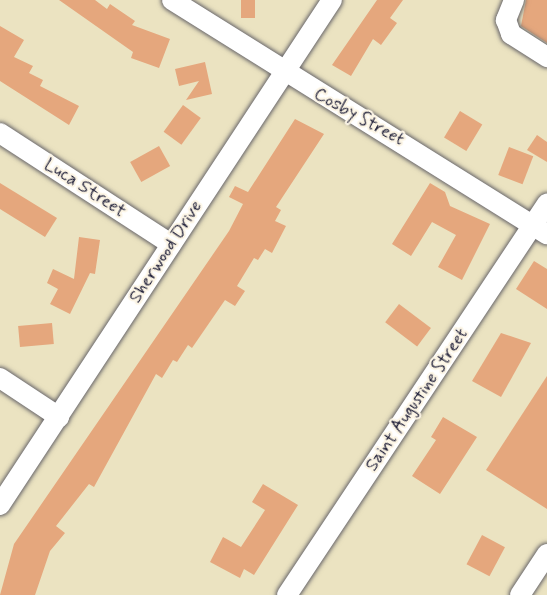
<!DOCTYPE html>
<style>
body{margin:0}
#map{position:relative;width:547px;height:595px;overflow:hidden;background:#ebe3c1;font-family:Mynerve,sans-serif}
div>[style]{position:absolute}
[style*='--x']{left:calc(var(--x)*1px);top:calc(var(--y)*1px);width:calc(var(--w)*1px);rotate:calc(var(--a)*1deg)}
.building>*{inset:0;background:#e5a77d;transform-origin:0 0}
.roads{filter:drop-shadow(0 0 2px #68666a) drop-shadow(0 0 2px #68666a)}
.minor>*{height:20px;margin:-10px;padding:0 10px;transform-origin:10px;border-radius:10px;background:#fff}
span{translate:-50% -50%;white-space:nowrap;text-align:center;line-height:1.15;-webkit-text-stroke:4.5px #fcf5e5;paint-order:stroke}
.street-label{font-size:18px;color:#22223b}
</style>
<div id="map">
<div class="building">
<i style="clip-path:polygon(59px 0,95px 0,107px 9px,110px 4px,135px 21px,132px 25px,170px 39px,159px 68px,131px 58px,133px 52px)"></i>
<i style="left:241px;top:0;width:14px;height:18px"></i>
<i style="clip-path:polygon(377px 0,403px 0,390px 18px,397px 23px,381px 45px,373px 39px,351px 76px,332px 65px)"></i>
<i style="clip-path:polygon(526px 0,547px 0,547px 43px,521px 26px)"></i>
<i style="clip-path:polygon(0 26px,24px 40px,14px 57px,33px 66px,29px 73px,43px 80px,40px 86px,79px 106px,69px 125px,0 81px)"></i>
<i style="clip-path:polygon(205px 62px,212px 94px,186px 100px,199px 81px,179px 86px,175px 69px)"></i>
<i style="left:183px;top:105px;width:22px;height:33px;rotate:36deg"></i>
<i style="left:460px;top:111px;width:26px;height:31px;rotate:31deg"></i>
<i style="clip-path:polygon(295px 119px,324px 134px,276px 207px,281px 210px,275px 221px,286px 226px,272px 253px,265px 249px,258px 260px,254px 258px,237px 286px,245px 291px,235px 306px,225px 300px,192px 348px,188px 345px,177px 362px,173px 360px,162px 378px,156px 374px,94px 487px,89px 484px,56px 526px,65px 533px,50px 551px,35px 595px,0 595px,14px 544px,229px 231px,243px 204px,229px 197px,235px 186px,248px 192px)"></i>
<i style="clip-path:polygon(537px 135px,547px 142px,547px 162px,527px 150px)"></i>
<i style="left:159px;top:146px;width:23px;height:33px;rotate:61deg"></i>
<i style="left:509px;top:147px;width:26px;height:30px;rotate:21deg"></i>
<i style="clip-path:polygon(0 183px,57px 218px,45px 237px,0 209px)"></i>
<i style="clip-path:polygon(430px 183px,445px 192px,450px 206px,490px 224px,462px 280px,438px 267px,456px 235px,432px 222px,411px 256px,392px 244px)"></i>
<i style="clip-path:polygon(79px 237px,100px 240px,95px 274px,90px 273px,70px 314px,50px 304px,58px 289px,47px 283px,53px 269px,74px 279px)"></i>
<i style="clip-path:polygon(534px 261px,547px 269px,547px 309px,516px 289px)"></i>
<i style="left:399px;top:304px;width:40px;height:23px;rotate:37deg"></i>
<i style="left:52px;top:323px;width:21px;height:34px;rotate:85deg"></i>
<i style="clip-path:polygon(501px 333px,531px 343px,501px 397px,472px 381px)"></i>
<i style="clip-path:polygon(547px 376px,547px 509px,486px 470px)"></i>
<i style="clip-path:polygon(443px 417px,477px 437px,440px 494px,412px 476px,436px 440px,431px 437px)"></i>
<i style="clip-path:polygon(263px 484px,298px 505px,254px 575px,244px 569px,240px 578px,210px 562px,223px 537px,241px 547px,265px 510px,252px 502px)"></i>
<i style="left:482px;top:535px;width:26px;height:33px;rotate:28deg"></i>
</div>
<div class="roads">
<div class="minor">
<i style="--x:172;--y:0;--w:442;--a:32"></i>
<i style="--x:514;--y:0;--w:22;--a:112"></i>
<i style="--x:506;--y:20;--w:15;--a:70"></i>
<i style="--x:511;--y:34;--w:43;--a:32.6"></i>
<i style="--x:0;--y:133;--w:204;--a:33"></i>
<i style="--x:0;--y:378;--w:71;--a:33.5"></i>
<i style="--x:0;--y:505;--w:604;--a:-56.68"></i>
<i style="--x:287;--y:595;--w:470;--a:-56.4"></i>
<i style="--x:520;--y:595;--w:49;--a:-56.6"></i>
</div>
</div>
<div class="street-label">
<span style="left:359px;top:117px;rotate:29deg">Cosby Street</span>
<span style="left:85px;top:188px;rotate:33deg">Luca Street</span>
<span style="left:166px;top:252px;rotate:-57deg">Sherwood Drive</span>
<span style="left:417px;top:400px;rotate:-56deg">Saint Augustine Street</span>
</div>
</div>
